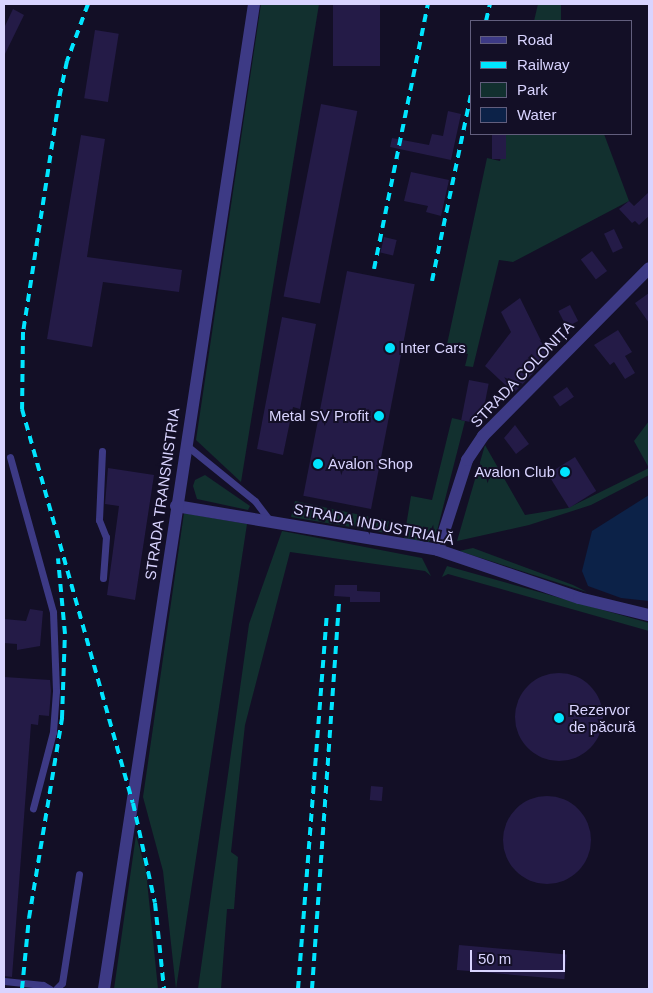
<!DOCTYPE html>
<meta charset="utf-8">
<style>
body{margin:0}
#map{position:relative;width:653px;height:993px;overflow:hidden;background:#130f26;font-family:Helvetica,sans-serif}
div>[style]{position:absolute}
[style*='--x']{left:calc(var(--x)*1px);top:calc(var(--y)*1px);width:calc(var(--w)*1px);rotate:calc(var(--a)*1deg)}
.green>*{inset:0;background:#12302f}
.water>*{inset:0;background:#0c2248}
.building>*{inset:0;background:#241b47;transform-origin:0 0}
.round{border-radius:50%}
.service>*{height:7px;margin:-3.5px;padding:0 3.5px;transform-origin:3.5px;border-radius:3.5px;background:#3d3a85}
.minor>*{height:12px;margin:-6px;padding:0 6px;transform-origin:6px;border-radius:6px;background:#3d3a85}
.tertiary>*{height:12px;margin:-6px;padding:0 6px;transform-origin:6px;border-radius:6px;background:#3d3a85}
.rail>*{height:4px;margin-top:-2px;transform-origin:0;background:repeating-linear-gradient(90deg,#00e5ff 0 8px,transparent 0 14px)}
.dots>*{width:14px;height:14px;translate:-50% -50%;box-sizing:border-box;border:2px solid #130f26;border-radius:50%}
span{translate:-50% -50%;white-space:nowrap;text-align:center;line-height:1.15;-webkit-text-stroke:4px #130f26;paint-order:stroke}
.poi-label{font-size:15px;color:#d9d4ff}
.left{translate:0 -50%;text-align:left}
.right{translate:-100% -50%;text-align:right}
.street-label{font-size:15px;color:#d9d4ff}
.frame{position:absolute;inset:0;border:5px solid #d9d4ff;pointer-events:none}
.legend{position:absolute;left:470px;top:20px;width:162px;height:115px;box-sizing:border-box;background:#130f26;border:1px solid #625e7d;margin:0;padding:6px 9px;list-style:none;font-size:15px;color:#d9d4ff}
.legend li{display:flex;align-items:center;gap:10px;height:25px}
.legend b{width:25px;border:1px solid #625e7d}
.scale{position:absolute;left:470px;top:950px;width:95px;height:22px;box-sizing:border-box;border:2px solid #d9d4ff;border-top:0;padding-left:6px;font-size:15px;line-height:18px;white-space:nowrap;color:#d9d4ff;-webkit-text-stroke:4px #130f26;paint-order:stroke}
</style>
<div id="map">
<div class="green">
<i style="clip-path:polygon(261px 4px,319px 4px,241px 482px,196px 440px)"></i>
<i style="clip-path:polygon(538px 4px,561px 4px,561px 21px,534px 21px)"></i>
<i style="clip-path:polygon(506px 134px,604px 134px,629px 201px,513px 262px,499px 260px,473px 367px,465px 366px,468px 354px,446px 349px,487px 158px,500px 161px)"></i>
<i style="clip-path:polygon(452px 418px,465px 421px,437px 531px,428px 543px,404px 538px,411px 496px,432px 500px)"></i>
<i style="clip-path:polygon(649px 421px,649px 475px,591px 505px,529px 525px,457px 541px,485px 445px,525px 515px,568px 508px,649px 468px,634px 441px)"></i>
<i style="clip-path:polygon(205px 475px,250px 506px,248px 510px,197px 499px,193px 486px,195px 480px)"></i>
<i style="clip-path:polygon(295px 501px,389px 521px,386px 533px,291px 517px)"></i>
<i style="clip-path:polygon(184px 513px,247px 524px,176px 989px,163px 871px,143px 797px)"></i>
<i style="clip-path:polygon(282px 531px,422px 558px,431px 576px,425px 571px,290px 552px,245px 725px,231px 852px,238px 857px,234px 909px,227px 909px,221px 989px,198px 989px,249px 624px)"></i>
<i style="clip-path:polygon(473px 548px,573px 585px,587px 592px,459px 551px)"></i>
<i style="clip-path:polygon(447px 566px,649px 623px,649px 631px,448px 574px,442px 577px)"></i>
<i style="clip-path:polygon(136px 835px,146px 871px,158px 989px,114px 989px)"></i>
</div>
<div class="water">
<i style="clip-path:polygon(649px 495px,649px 601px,621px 598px,588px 586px,582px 571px,592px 531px)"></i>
</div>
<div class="building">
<i style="left:333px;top:4px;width:47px;height:62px"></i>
<i style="clip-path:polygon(13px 9px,24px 15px,4px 56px,4px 28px)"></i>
<i style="left:95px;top:30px;width:24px;height:69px;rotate:9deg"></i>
<i style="left:321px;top:104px;width:37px;height:196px;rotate:11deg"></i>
<i style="clip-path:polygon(448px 111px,461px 114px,451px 160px,390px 147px,392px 138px,429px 145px,432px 134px,443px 136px)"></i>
<i style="left:492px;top:134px;width:14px;height:25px"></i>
<i style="clip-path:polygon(81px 135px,105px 139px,87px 257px,182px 270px,179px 292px,103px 282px,92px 347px,47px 339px)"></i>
<i style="clip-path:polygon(411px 172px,449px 180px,441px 216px,426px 212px,428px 206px,404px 201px)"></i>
<i style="clip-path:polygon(649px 192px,649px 216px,639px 225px,635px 221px,632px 223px,619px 209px,629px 201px,634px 206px)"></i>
<i style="left:614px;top:229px;width:21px;height:11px;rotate:65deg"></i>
<i style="left:384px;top:237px;width:13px;height:16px;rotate:13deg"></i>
<i style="left:592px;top:251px;width:25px;height:14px;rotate:53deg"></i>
<i style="left:347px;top:271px;width:69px;height:229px;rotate:11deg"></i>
<i style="clip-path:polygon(649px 293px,649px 323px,635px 303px)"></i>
<i style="clip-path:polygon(520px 298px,549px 357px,514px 393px,485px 366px,511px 332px,501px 312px)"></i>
<i style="left:570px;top:305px;width:18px;height:13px;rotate:63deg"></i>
<i style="clip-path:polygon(282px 317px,316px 324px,300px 409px,293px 407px,283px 455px,257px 449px)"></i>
<i style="clip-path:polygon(618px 330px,632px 352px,625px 356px,635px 373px,625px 379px,614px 362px,610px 365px,594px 345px)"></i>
<i style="left:469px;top:380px;width:20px;height:41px;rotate:11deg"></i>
<i style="left:567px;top:387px;width:12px;height:17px;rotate:55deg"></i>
<i style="clip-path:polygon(515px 425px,529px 444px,516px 454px,504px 438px)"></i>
<i style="left:575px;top:457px;width:40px;height:32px;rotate:58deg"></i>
<i style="clip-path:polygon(108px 468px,154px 475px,135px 600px,107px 595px,119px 506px,105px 504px)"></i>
<i style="clip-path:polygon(335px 585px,357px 585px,357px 591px,380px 592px,380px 602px,350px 602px,350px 597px,334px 596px)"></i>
<i style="clip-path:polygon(30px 609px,43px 611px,40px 646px,17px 650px,17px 644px,4px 643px,4px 619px,26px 621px)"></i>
<i class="round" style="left:515px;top:673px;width:88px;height:88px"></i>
<i style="clip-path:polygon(4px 677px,50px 680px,51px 691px,49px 716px,39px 715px,38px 725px,31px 724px,12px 977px,4px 976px)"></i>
<i style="left:371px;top:786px;width:12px;height:14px;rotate:5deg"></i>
<i class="round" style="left:503px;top:796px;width:88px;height:88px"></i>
<i style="left:459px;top:945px;width:108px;height:25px;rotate:5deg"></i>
</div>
<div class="service">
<i style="--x:186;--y:445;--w:89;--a:39.1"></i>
<i style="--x:255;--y:501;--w:25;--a:53"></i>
<i style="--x:102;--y:451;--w:69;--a:92.5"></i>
<i style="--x:99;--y:520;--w:18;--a:68"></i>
<i style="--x:106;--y:537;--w:41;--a:94.2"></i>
<i style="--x:10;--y:457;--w:161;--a:74.5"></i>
<i style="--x:53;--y:612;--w:79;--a:87.8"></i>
<i style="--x:56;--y:691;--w:41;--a:94.2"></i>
<i style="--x:53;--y:732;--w:79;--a:104.7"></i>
<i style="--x:4;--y:981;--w:39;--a:6"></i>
<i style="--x:43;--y:985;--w:8;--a:30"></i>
<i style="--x:56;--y:989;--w:8;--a:-45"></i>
<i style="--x:62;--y:983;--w:110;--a:-81.1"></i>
</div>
<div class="minor">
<i style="--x:438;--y:550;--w:95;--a:-72.1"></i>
<i style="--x:467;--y:460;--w:29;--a:-56"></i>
<i style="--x:483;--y:436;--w:236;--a:-45.3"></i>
</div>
<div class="tertiary">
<i style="--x:176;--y:506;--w:266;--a:9.5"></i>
<i style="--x:438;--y:550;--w:149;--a:18.8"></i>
<i style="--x:579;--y:598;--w:72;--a:13.7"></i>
<i style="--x:104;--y:989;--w:996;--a:-81.34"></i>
</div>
<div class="rail">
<i style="--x:88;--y:4;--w:61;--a:110.2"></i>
<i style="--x:67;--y:61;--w:40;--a:102"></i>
<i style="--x:59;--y:100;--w:235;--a:98.8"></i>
<i style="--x:23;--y:332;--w:77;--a:90.7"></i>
<i style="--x:22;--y:409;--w:409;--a:74.3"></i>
<i style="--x:133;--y:803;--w:102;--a:77.6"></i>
<i style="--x:155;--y:903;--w:86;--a:84"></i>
<i style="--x:486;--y:21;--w:17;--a:-77"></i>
<i style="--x:374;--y:269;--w:270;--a:-78.5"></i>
<i style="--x:432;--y:281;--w:195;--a:-78.2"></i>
<i style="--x:22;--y:989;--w:71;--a:-84.4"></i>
<i style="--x:29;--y:918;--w:203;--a:-80.6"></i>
<i style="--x:62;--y:718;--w:84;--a:-88"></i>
<i style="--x:65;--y:634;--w:76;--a:-95.3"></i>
<i style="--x:298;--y:989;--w:378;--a:-85.6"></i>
<i style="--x:312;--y:989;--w:388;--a:-86"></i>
</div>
<div class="dots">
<i style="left:390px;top:348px;background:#00e5ff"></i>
<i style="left:379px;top:416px;background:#00e5ff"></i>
<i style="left:318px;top:464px;background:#00e5ff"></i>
<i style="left:565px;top:472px;background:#00e5ff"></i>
<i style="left:559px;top:718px;background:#00e5ff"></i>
</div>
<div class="poi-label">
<span class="left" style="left:400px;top:348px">Inter Cars</span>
<span class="right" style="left:369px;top:416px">Metal SV Profit</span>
<span class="left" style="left:328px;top:464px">Avalon Shop</span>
<span class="right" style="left:555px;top:472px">Avalon Club</span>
<span class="left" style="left:569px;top:718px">Rezervor<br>de păcură</span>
</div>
<div class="street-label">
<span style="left:522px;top:374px;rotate:-46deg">STRADA COLONIȚA</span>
<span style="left:162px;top:494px;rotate:-82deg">STRADA TRANSNISTRIA</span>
<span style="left:374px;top:524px;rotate:11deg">STRADA INDUSTRIALĂ</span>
</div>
<div class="frame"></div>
<ul class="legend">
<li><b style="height:6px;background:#3d3a85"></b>Road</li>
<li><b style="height:6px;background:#00e5ff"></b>Railway</li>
<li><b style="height:14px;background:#12302f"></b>Park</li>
<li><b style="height:14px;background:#0c2248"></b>Water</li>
</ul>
<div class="scale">50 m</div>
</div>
